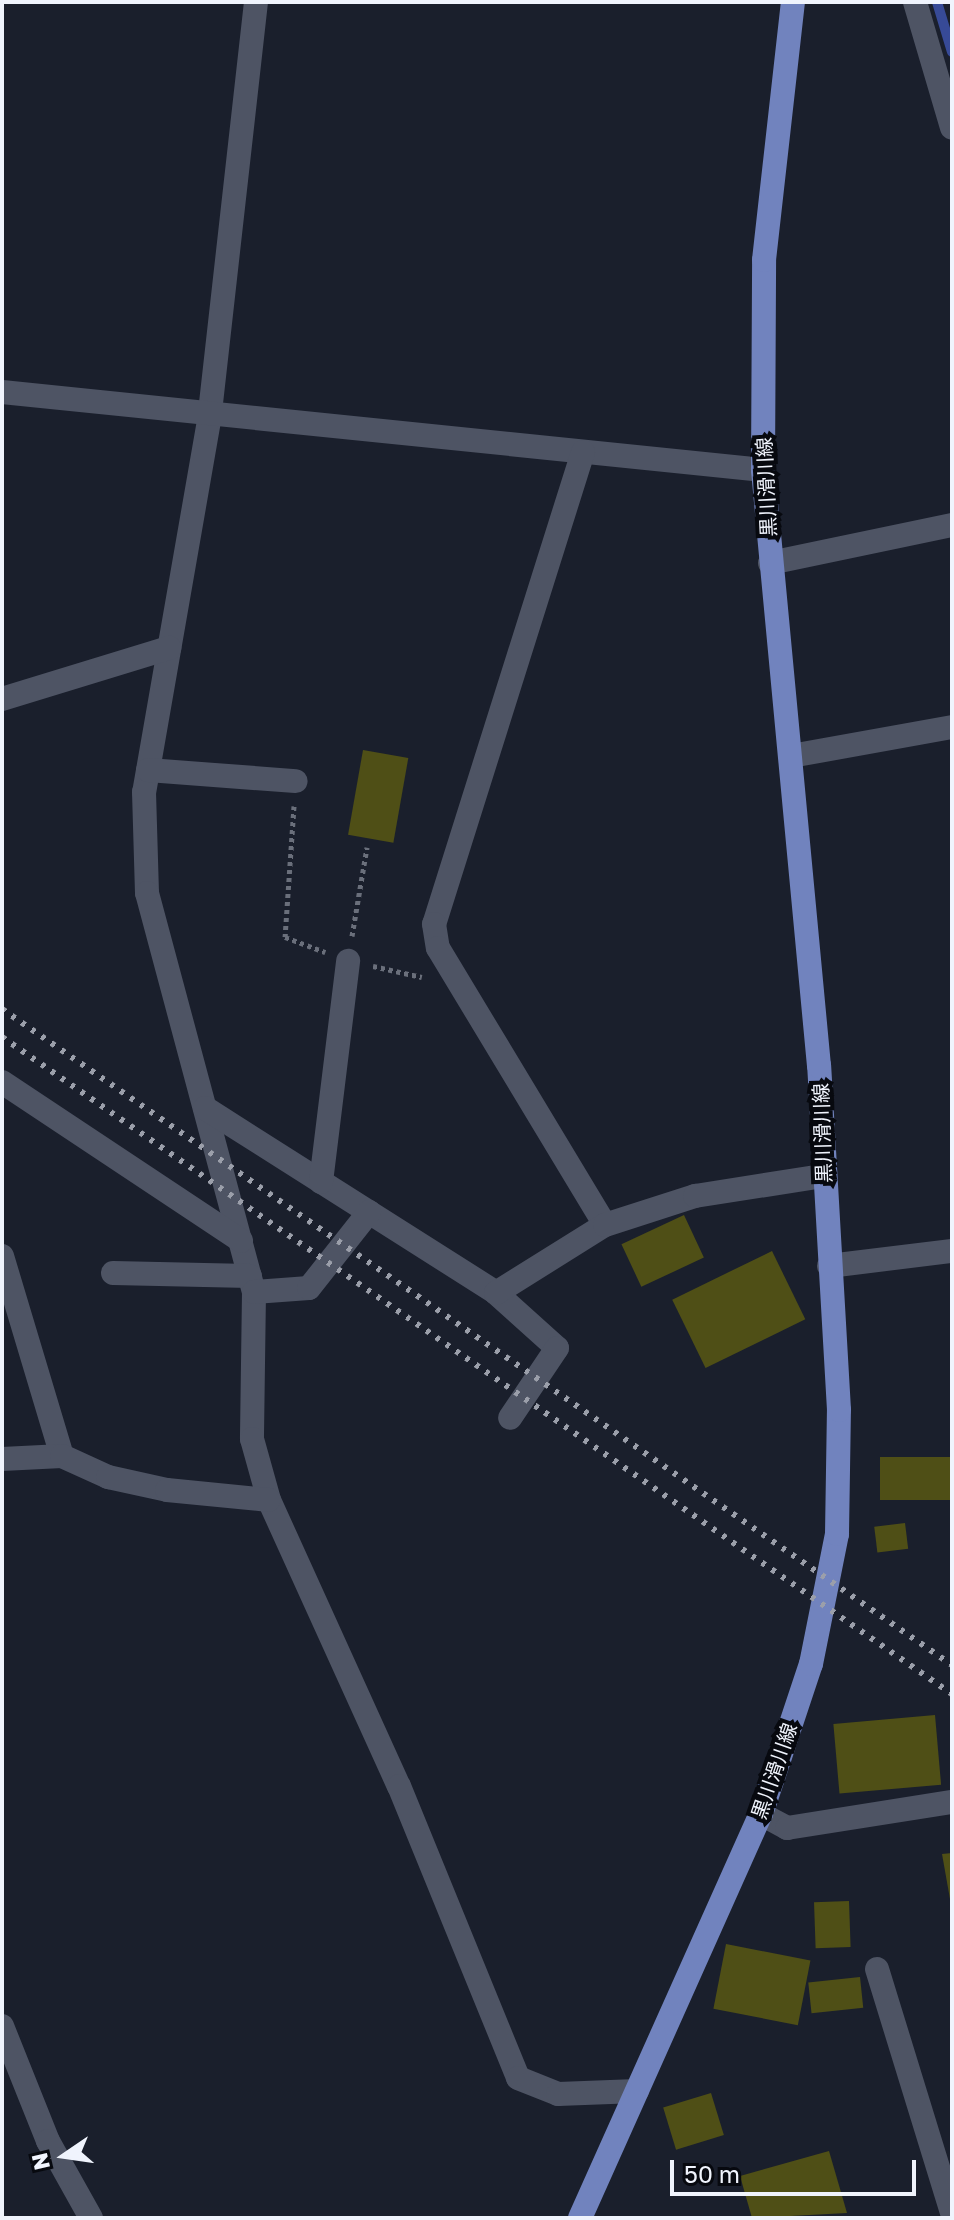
<!DOCTYPE html>
<meta charset="utf-8">
<style>
body{margin:0}
#map{position:relative;width:954px;height:2220px;overflow:hidden;background:#1a1f2c;font-family:"Golos Text","Noto Sans JP",sans-serif}
div>[style]{position:absolute}
[style*='--x']{left:calc(var(--x)*1px);top:calc(var(--y)*1px);width:calc(var(--w)*1px);rotate:calc(var(--a)*1deg)}
.stream>*{height:10px;margin:-5px;padding:0 5px;transform-origin:5px;border-radius:5px;background:#374a97}
.building>*{inset:0;background:#4f4f16;transform-origin:0 0}
.path>*{height:5px;margin-top:-2.5px;transform-origin:0;background:repeating-linear-gradient(90deg,#6a6f7b 0 4px,transparent 0 8px)}
.minor>*{height:24px;margin:-12px;padding:0 12px;transform-origin:12px;border-radius:12px;background:#4e5464}
.major>*{height:24px;margin:-12px;padding:0 12px;transform-origin:12px;border-radius:12px;background:#7183be}
.rail>*{height:6px;margin-top:-3px;transform-origin:0;background:repeating-linear-gradient(90deg,#9b9faa 0 4px,transparent 0 12px)}
span{translate:-50% -50%;white-space:nowrap;text-align:center;line-height:1.15;-webkit-text-stroke:8px #07090f;paint-order:stroke}
.street-label{font-size:20px;color:#f0f4fd}
.frame{position:absolute;inset:0;border:4px solid #f0f4fd;pointer-events:none}
.north{position:absolute;left:24px;top:2116px;width:80px;height:80px;-webkit-text-stroke:6px #07090f;paint-order:stroke;rotate:257deg;font-size:22px;font-weight:700;line-height:32px;text-align:center;color:#f0f4fd}
.north::after{content:'';display:block;margin:auto;width:28px;height:36px;background:#f0f4fd;clip-path:polygon(50% 0,100% 100%,50% 72%,0 100%)}
.scale{position:absolute;left:670px;top:2160px;width:246px;height:36px;box-sizing:border-box;border:4px solid #f0f4fd;border-top:0;padding-left:10px;font-size:24px;line-height:28px;white-space:nowrap;color:#f0f4fd;-webkit-text-stroke:6px #07090f;paint-order:stroke}
</style>
<div id="map">
<div class="stream">
<i style="--x:937;--y:2;--w:52;--a:73.3"></i>
</div>
<div class="building">
<i style="left:363px;top:750px;width:46px;height:86px;rotate:10deg"></i>
<i style="left:684px;top:1215px;width:47px;height:69px;rotate:65deg"></i>
<i style="left:772px;top:1251px;width:76px;height:111px;rotate:64deg"></i>
<i style="left:952px;top:1457px;width:43px;height:72px;rotate:90deg"></i>
<i style="left:905px;top:1523px;width:26px;height:31px;rotate:83deg"></i>
<i style="left:935px;top:1715px;width:70px;height:102px;rotate:85deg"></i>
<i style="clip-path:polygon(952px 1853px,952px 1899px,950px 1899px,942px 1854px)"></i>
<i style="left:849px;top:1901px;width:46px;height:35px;rotate:88deg"></i>
<i style="left:726px;top:1944px;width:86px;height:66px;rotate:11deg"></i>
<i style="left:860px;top:1977px;width:31px;height:52px;rotate:84deg"></i>
<i style="left:711px;top:2093px;width:44px;height:50px;rotate:73deg"></i>
<i style="clip-path:polygon(829px 2151px,847px 2213px,752px 2218px,740px 2176px)"></i>
</div>
<div class="path">
<i style="--x:294;--y:806;--w:131;--a:93.9"></i>
<i style="--x:285;--y:937;--w:43;--a:20.6"></i>
<i style="--x:352;--y:936;--w:90;--a:-80.4"></i>
<i style="--x:373;--y:966;--w:50;--a:12.7"></i>
</div>
<div class="minor">
<i style="--x:256;--y:2;--w:416;--a:96.4"></i>
<i style="--x:210;--y:415;--w:383;--a:99.9"></i>
<i style="--x:144;--y:792;--w:101;--a:88.3"></i>
<i style="--x:147;--y:893;--w:413;--a:75"></i>
<i style="--x:254;--y:1292;--w:147;--a:90.8"></i>
<i style="--x:252;--y:1439;--w:63;--a:74.4"></i>
<i style="--x:269;--y:1500;--w:314;--a:65.6"></i>
<i style="--x:399;--y:1786;--w:315;--a:67.8"></i>
<i style="--x:518;--y:2078;--w:43;--a:21.8"></i>
<i style="--x:558;--y:2094;--w:79;--a:-2.2"></i>
<i style="--x:915;--y:2;--w:131;--a:73.6"></i>
<i style="--x:2;--y:392;--w:765;--a:5.85"></i>
<i style="--x:583;--y:452;--w:495;--a:107.5"></i>
<i style="--x:434;--y:924;--w:24;--a:81"></i>
<i style="--x:438;--y:948;--w:323;--a:58.9"></i>
<i style="--x:770;--y:563;--w:186;--a:-11.8"></i>
<i style="--x:2;--y:699;--w:175;--a:-17"></i>
<i style="--x:791;--y:756;--w:164;--a:-10.2"></i>
<i style="--x:148;--y:770;--w:148;--a:4.3"></i>
<i style="--x:2;--y:1082;--w:287;--a:33.6"></i>
<i style="--x:205;--y:1108;--w:345;--a:32.4"></i>
<i style="--x:496;--y:1293;--w:82;--a:42"></i>
<i style="--x:557;--y:1348;--w:84;--a:123.9"></i>
<i style="--x:321;--y:1182;--w:223;--a:-83"></i>
<i style="--x:2;--y:1256;--w:209;--a:73.3"></i>
<i style="--x:829;--y:1266;--w:124;--a:-7"></i>
<i style="--x:113;--y:1273;--w:137;--a:1.3"></i>
<i style="--x:254;--y:1292;--w:55;--a:-4.2"></i>
<i style="--x:309;--y:1288;--w:97;--a:-51.7"></i>
<i style="--x:496;--y:1293;--w:128;--a:-32"></i>
<i style="--x:605;--y:1225;--w:95;--a:-17.9"></i>
<i style="--x:695;--y:1196;--w:130;--a:-8.9"></i>
<i style="--x:2;--y:1459;--w:60;--a:-2.9"></i>
<i style="--x:62;--y:1456;--w:51;--a:24.5"></i>
<i style="--x:108;--y:1477;--w:60;--a:12.4"></i>
<i style="--x:167;--y:1490;--w:102;--a:5.6"></i>
<i style="--x:761;--y:1814;--w:30;--a:28"></i>
<i style="--x:787;--y:1828;--w:167;--a:-9"></i>
<i style="--x:877;--y:1969;--w:255;--a:72.9"></i>
<i style="--x:2;--y:2026;--w:124;--a:68.2"></i>
<i style="--x:48;--y:2141;--w:88;--a:60.8"></i>
</div>
<div class="major">
<i style="--x:580;--y:2218;--w:443;--a:-65.9"></i>
<i style="--x:761;--y:1814;--w:158;--a:-71.6"></i>
<i style="--x:811;--y:1664;--w:133;--a:-78.7"></i>
<i style="--x:837;--y:1534;--w:124;--a:-89.1"></i>
<i style="--x:839;--y:1410;--w:345;--a:-93.3"></i>
<i style="--x:819;--y:1066;--w:599;--a:-95.37"></i>
<i style="--x:763;--y:470;--w:210;--a:-89.7"></i>
<i style="--x:764;--y:260;--w:260;--a:-83.6"></i>
</div>
<div class="rail">
<i style="--x:2;--y:1009;--w:1154;--a:34.63"></i>
<i style="--x:2;--y:1037;--w:1155;--a:34.67"></i>
</div>
<div class="street-label">
<span style="left:766px;top:487px;rotate:-93deg">黒川滑川線</span>
<span style="left:822px;top:1133px;rotate:-92deg">黒川滑川線</span>
<span style="left:774px;top:1771px;rotate:-71deg">黒川滑川線</span>
</div>
<div class="frame"></div>
<div class="north">N</div>
<div class="scale">50 m</div>
</div>
